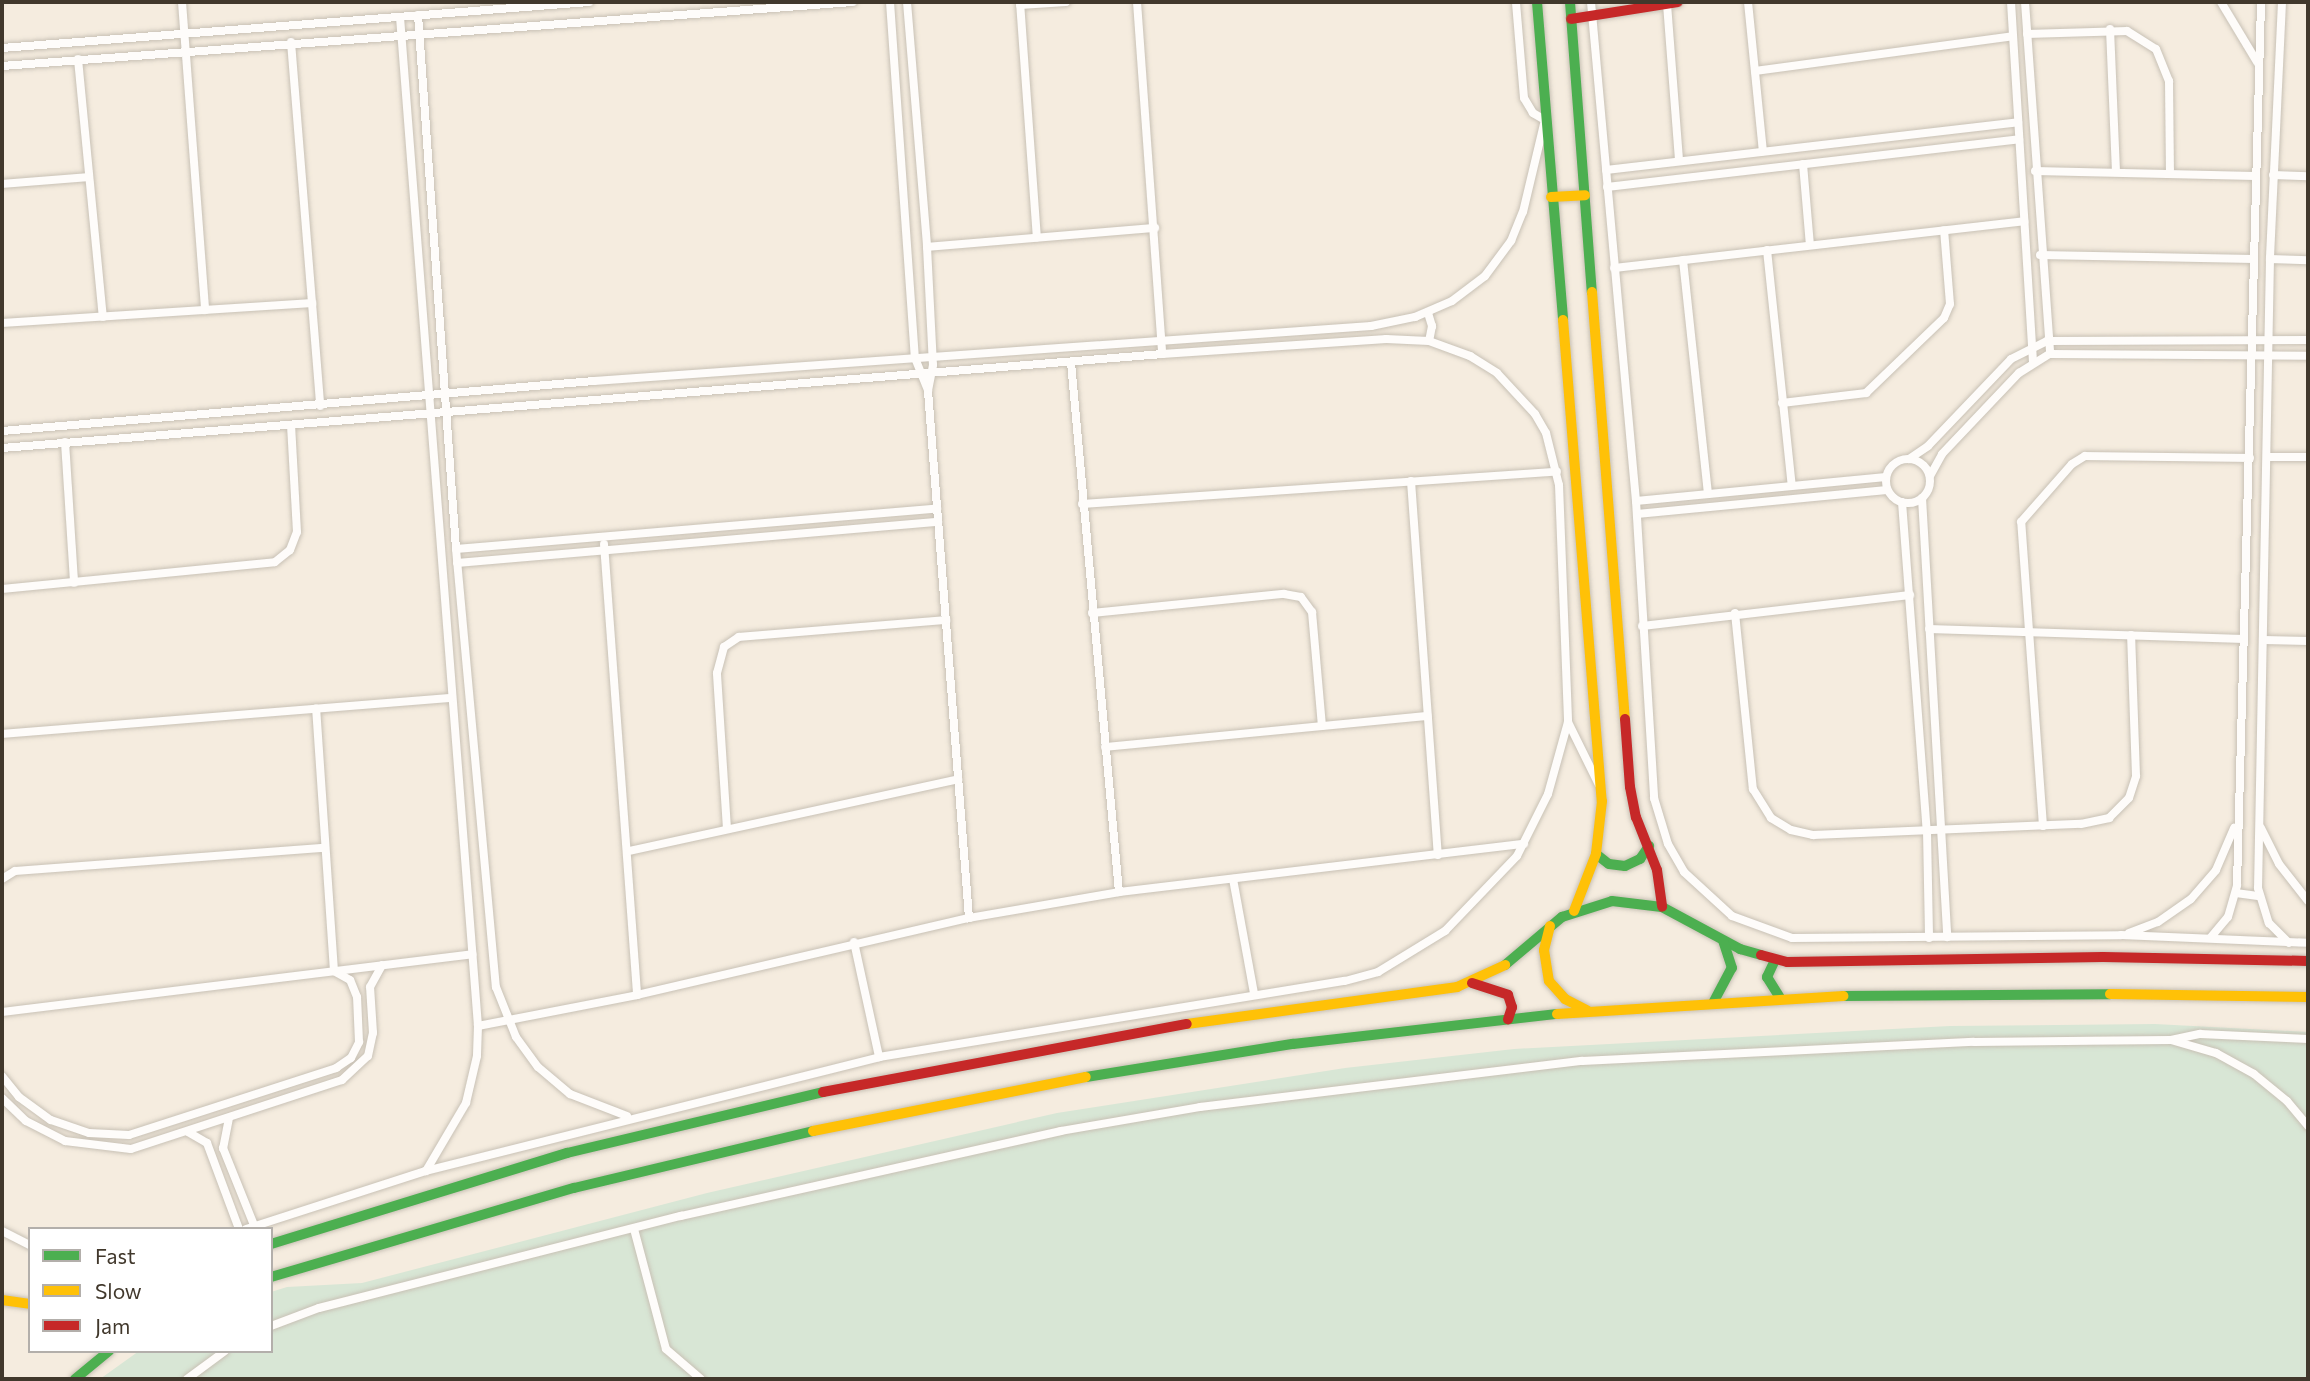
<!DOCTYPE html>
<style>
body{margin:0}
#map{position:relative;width:2310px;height:1381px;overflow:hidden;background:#f5ecdf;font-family:Commissioner,sans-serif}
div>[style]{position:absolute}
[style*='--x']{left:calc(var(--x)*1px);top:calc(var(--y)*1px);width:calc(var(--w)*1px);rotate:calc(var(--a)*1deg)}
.green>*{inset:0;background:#d8e6d5}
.roads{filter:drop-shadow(0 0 2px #c8c1b5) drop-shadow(0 0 2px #c8c1b5)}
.street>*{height:8px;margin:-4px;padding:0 4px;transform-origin:4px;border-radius:4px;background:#fefcfa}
.street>.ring{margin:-4px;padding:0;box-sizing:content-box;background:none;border:8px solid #fefcfa;border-radius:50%}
.fast>*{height:10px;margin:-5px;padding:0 5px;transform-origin:5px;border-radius:5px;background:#4caf50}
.slow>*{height:10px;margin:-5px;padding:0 5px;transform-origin:5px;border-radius:5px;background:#ffc107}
.jam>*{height:10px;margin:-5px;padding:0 5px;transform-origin:5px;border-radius:5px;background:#c62828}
span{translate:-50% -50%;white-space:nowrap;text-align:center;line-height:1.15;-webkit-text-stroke:5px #fff;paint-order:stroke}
.frame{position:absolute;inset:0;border:4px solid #41382c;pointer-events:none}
.legend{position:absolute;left:28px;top:1227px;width:245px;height:126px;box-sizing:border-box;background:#fff;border:2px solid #b3afab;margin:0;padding:9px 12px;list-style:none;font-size:21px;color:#41382c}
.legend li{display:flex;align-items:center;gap:14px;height:35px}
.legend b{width:35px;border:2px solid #b3afab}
</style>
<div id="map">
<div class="green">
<i style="clip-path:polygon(2155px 1024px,2308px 1032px,2308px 1379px,100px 1379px,139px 1351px,271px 1351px,271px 1292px,287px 1287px,362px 1283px,707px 1193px,1057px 1113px,1345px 1068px,1514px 1049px,1950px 1026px)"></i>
</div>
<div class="roads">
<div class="street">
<i style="--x:182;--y:2;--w:309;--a:85.7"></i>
<i style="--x:890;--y:2;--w:357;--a:86"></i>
<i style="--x:915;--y:358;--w:35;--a:68"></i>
<i style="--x:907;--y:2;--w:246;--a:85.3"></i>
<i style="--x:927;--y:247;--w:118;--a:87.1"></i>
<i style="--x:933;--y:365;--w:26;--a:101"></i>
<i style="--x:928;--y:391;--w:529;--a:85.55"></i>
<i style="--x:1020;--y:2;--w:236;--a:85.9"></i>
<i style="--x:1137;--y:2;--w:353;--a:85.9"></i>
<i style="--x:1591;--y:2;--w:501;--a:84.85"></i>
<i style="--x:1636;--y:501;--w:298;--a:86.5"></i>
<i style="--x:1654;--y:798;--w:48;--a:73.1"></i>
<i style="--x:1668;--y:844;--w:32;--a:60"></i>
<i style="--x:1684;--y:872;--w:65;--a:42.5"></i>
<i style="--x:1732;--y:916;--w:64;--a:20.1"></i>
<i style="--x:1792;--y:938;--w:329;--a:-0.5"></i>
<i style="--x:2121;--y:935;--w:187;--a:2.4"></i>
<i style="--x:1748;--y:2;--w:150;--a:84.3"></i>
<i style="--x:2011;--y:2;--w:360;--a:86.5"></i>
<i style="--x:2025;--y:2;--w:353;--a:85.9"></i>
<i style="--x:2221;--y:2;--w:70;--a:59"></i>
<i style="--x:2282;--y:2;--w:257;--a:92.7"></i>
<i style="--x:2270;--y:259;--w:629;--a:91.09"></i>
<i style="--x:2258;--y:888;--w:37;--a:73"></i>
<i style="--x:2269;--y:923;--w:28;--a:45"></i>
<i style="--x:1667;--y:4;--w:157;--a:85.6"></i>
<i style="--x:1020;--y:5;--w:46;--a:-3.7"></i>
<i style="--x:418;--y:15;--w:535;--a:85.93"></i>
<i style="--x:456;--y:549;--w:440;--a:84.8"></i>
<i style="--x:496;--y:987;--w:54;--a:68.2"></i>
<i style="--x:516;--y:1037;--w:37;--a:54"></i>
<i style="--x:538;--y:1067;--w:42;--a:40.2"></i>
<i style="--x:570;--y:1094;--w:61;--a:21.1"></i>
<i style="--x:400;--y:17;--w:1012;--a:85.58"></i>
<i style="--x:478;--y:1026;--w:30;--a:92"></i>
<i style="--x:477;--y:1056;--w:48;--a:103.2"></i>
<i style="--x:466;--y:1103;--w:79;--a:120.5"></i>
<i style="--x:2110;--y:29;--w:142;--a:87.6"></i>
<i style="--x:2027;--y:34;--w:100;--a:-1.7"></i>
<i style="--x:2127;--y:31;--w:34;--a:32"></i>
<i style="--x:2156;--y:49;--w:35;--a:68"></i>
<i style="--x:2169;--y:81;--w:92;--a:89.4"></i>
<i style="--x:291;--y:42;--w:365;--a:85.4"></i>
<i style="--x:2;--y:48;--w:589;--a:-4.48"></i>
<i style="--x:78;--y:59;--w:259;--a:84.5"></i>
<i style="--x:2;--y:66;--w:853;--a:-4.3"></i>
<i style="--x:1755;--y:71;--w:260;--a:-7.7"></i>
<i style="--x:1803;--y:164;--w:81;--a:85.1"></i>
<i style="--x:1606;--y:170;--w:415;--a:-6.6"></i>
<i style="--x:2035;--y:171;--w:220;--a:1.3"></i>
<i style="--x:2273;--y:175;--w:35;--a:2"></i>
<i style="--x:2;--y:184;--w:87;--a:-4.6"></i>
<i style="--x:1607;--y:187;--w:415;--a:-6.6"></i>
<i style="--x:927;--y:247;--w:229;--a:-4.8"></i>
<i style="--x:1767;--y:250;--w:237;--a:84"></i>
<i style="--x:2040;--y:255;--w:214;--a:1.1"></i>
<i style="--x:2270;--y:259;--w:38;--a:2"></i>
<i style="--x:1683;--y:260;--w:235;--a:83.9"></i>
<i style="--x:1614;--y:268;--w:413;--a:-6.5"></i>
<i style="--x:1428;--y:313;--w:14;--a:73"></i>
<i style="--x:1432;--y:326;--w:15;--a:101"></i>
<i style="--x:2;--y:323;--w:311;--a:-3.7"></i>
<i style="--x:1071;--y:362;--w:532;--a:84.83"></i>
<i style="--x:1782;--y:403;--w:85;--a:-6.8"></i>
<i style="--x:1866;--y:393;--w:108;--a:-43.9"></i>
<i style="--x:1944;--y:318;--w:15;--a:-67"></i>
<i style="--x:1950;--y:304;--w:74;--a:-94.6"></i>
<i style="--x:2;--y:431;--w:594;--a:-4.83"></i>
<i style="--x:594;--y:381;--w:779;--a:-4.05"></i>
<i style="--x:1371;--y:326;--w:45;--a:-11.6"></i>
<i style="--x:1415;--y:317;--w:40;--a:-23.4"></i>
<i style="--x:1452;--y:301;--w:41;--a:-37.1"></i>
<i style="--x:1485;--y:276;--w:44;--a:-53.4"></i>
<i style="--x:1511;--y:241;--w:31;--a:-68"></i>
<i style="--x:1523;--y:212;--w:95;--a:-76.6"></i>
<i style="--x:1545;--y:120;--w:14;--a:-150"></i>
<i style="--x:1533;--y:113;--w:17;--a:-121"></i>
<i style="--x:1524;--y:98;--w:96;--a:-94.8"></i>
<i style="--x:65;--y:442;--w:141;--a:86.3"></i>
<i style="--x:2;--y:448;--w:1164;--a:-4.63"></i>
<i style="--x:1162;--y:354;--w:225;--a:-3.8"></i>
<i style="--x:1386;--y:339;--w:43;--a:2.7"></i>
<i style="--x:1429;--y:341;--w:44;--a:20.1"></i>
<i style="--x:1470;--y:356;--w:32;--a:32"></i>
<i style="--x:1497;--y:373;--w:56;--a:47.2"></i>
<i style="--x:1535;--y:414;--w:22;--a:60"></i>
<i style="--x:1546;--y:433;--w:54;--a:76"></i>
<i style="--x:1559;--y:485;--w:237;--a:87.8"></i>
<i style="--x:1568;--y:722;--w:70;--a:63.8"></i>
<i style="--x:2267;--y:457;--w:41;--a:0"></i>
<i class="ring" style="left:1886px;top:459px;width:36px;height:36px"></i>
<i style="--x:1909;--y:459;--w:23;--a:-34"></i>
<i style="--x:1928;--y:446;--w:120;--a:-46.3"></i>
<i style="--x:2011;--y:359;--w:40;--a:-26.6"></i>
<i style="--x:2047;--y:341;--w:261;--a:-0.2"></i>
<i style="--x:1930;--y:476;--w:25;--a:-61"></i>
<i style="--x:1942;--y:454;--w:112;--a:-46.5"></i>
<i style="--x:2019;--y:373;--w:36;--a:-32"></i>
<i style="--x:2050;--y:354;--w:258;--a:0.4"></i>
<i style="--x:1411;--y:481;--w:375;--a:85.9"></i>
<i style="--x:1922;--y:498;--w:440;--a:86.7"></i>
<i style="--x:1636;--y:501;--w:251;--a:-5.5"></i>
<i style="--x:1902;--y:502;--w:330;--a:85.7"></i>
<i style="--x:1927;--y:831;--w:107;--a:88.9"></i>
<i style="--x:1082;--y:504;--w:476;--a:-3.9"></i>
<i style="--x:1637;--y:514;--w:251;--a:-5.5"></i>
<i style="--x:604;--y:544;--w:452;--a:85.8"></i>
<i style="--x:456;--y:549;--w:483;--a:-4.8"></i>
<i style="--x:457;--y:563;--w:483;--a:-4.9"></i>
<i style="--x:2;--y:589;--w:274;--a:-5.6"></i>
<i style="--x:275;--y:562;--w:19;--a:-39"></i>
<i style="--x:290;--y:550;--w:19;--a:-69"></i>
<i style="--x:297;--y:532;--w:107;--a:-93.2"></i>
<i style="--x:1092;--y:613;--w:193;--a:-5.7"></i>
<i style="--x:1284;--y:594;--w:17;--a:10"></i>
<i style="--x:1301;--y:597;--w:19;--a:54"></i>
<i style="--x:1312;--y:612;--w:114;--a:85"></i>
<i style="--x:1735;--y:613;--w:177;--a:84.2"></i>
<i style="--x:1753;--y:789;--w:34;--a:58"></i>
<i style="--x:1771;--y:818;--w:23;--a:31"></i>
<i style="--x:1791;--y:830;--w:23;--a:13"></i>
<i style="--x:1813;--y:835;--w:268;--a:-2.4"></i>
<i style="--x:2081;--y:824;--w:29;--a:-12"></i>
<i style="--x:2109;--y:818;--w:28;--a:-45"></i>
<i style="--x:2129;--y:798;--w:23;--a:-72"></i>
<i style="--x:2136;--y:776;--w:141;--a:-92"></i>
<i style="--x:1642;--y:626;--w:270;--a:-6.6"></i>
<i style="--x:1929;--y:629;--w:315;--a:1.8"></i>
<i style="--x:2264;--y:640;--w:44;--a:1.3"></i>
<i style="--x:2;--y:734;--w:451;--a:-4.6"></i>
<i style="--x:1105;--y:747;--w:324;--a:-5.5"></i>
<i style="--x:2043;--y:826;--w:305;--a:-94.1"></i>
<i style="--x:2021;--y:522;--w:77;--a:-48.7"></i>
<i style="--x:2072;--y:464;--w:15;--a:-32"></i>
<i style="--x:2085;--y:456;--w:165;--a:0.7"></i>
<i style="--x:2261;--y:828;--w:40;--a:63.4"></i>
<i style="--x:2279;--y:864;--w:47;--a:51.9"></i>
<i style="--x:727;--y:829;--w:156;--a:-93.7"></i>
<i style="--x:717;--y:673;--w:27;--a:-75"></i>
<i style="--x:724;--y:647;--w:18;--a:-34"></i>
<i style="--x:739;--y:637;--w:208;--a:-4.7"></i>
<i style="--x:629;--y:851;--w:337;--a:-12.3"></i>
<i style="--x:2;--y:879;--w:15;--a:-32"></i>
<i style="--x:15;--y:871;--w:310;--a:-4.3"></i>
<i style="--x:1233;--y:879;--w:116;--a:79.6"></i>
<i style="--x:2236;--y:893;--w:22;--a:8"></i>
<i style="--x:2129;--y:933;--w:31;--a:-21"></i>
<i style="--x:2158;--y:922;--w:40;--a:-34.9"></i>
<i style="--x:2191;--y:899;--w:38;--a:-49"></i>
<i style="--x:2216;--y:870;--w:46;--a:-66.8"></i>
<i style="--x:2211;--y:937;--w:26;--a:-50"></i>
<i style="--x:2228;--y:917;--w:33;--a:-74"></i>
<i style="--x:2237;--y:885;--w:883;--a:-88.44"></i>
<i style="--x:854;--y:942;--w:118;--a:77.7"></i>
<i style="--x:2;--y:1012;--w:474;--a:-7"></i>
<i style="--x:478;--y:1026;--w:162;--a:-11"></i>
<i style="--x:637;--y:995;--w:341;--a:-13.1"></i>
<i style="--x:969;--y:918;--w:152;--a:-9.8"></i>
<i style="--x:1119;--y:892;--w:408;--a:-6.8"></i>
<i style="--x:2171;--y:1040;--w:47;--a:16.1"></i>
<i style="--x:2216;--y:1053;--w:43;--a:28.9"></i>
<i style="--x:2254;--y:1074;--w:43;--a:39.3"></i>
<i style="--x:2287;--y:1101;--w:33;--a:50"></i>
<i style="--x:2;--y:1076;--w:27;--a:51"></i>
<i style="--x:19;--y:1097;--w:39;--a:36"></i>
<i style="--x:51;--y:1120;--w:40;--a:18.9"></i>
<i style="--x:89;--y:1133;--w:40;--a:2.9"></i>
<i style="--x:129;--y:1135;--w:218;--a:-17.9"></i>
<i style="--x:336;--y:1068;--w:18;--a:-34"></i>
<i style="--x:351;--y:1058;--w:18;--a:-63"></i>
<i style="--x:359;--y:1042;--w:45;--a:-92.5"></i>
<i style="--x:357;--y:997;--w:18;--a:-112"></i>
<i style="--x:350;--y:980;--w:18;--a:-151"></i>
<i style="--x:334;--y:971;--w:263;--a:-93.9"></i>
<i style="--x:2;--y:1098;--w:33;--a:44"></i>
<i style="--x:26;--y:1121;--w:44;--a:27.1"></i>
<i style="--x:65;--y:1141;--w:66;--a:6.9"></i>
<i style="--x:131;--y:1149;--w:222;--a:-18.1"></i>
<i style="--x:342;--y:1080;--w:35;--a:-43"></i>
<i style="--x:368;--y:1056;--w:24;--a:-78"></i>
<i style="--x:373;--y:1033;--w:46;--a:-93.7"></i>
<i style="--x:370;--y:987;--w:25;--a:-61"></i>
<i style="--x:229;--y:1118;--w:31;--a:101"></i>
<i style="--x:223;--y:1148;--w:83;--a:68.1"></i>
<i style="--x:188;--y:1132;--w:22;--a:30"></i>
<i style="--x:207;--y:1143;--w:92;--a:69.6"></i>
<i style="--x:246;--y:1229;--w:189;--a:-17.9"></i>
<i style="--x:426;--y:1171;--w:467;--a:-14.1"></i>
<i style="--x:879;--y:1057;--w:472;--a:-9.3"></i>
<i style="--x:1345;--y:981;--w:34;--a:-15"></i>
<i style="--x:1378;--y:972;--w:79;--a:-31.5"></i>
<i style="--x:1445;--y:931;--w:104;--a:-46.2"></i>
<i style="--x:1517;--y:856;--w:69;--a:-63.4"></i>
<i style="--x:1548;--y:794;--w:75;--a:-74.5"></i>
<i style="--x:634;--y:1229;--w:124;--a:75.1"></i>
<i style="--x:666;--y:1349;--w:46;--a:40.6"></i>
<i style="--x:2;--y:1231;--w:31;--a:27"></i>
<i style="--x:271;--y:1326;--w:51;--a:-20.6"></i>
<i style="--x:319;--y:1308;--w:374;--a:-14.3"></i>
<i style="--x:681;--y:1216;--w:389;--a:-12.6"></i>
<i style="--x:1061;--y:1131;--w:141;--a:-9.8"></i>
<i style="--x:1200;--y:1107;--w:385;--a:-6.9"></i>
<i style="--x:1582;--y:1061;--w:392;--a:-2.8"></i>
<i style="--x:1974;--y:1042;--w:197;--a:-0.6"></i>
<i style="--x:2171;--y:1040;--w:30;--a:-12"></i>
<i style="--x:2200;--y:1034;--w:108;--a:2.7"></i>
<i style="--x:187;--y:1379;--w:47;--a:-36.4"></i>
</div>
<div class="fast">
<i style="--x:1537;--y:2;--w:319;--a:85.3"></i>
<i style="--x:1570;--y:2;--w:291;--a:85.7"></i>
<i style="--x:1596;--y:854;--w:16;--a:38"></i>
<i style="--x:1609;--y:864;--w:16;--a:7"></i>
<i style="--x:1625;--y:866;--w:17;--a:-25"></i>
<i style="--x:1640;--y:859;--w:16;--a:-55"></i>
<i style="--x:1775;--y:960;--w:19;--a:115"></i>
<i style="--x:1767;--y:977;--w:25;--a:58"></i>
<i style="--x:1505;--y:965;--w:75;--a:-40.1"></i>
<i style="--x:1562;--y:917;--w:52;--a:-17.7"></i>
<i style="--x:1612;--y:901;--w:50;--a:6.8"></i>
<i style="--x:1662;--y:907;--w:89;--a:28.3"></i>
<i style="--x:1740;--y:949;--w:22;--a:16"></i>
<i style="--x:1843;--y:996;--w:267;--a:-0.4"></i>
<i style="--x:1713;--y:1003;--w:40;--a:-62"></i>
<i style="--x:1732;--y:968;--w:28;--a:-108"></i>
<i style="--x:1086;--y:1077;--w:210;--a:-9.1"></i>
<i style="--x:1293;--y:1044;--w:266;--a:-6.5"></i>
<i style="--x:271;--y:1244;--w:310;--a:-17.1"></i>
<i style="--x:567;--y:1153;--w:263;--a:-13.4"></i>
<i style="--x:271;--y:1277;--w:316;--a:-16.4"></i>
<i style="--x:574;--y:1188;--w:246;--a:-13.4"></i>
<i style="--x:75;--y:1379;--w:44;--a:-39.5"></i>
</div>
<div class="slow">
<i style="--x:1551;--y:197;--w:34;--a:-3"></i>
<i style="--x:1592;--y:292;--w:428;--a:85.6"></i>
<i style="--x:1563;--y:320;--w:483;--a:85.4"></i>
<i style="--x:1602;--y:801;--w:53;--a:96.5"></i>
<i style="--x:1596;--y:854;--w:61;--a:111.1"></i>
<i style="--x:1550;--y:926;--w:25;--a:104"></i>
<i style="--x:1544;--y:950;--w:31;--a:81"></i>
<i style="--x:1549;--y:981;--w:24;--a:48"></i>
<i style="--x:1565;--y:999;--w:25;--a:27"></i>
<i style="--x:2110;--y:994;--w:198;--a:0.9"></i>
<i style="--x:1557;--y:1014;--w:287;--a:-3.6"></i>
<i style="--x:1187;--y:1024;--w:273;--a:-7.8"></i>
<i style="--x:1457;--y:987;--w:53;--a:-24.6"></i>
<i style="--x:813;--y:1131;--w:278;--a:-11.2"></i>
<i style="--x:2;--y:1300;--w:28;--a:8"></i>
</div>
<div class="jam">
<i style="--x:1571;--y:19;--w:108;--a:-9"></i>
<i style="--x:1625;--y:719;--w:68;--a:85.8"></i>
<i style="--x:1630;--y:787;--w:31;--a:79"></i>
<i style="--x:1636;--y:817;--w:57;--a:68.4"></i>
<i style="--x:1657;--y:870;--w:37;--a:82"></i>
<i style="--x:1761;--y:955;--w:27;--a:15"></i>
<i style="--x:1787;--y:962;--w:316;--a:-0.9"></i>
<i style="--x:2103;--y:957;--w:205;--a:1.1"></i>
<i style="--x:1472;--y:983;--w:38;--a:18"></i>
<i style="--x:1508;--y:995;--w:13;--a:72"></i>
<i style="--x:1512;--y:1007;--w:13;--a:108"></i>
<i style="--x:823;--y:1092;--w:370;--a:-10.6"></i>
</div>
</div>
<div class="frame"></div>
<ul class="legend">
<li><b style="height:9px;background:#4caf50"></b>Fast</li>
<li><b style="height:9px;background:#ffc107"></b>Slow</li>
<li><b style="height:9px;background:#c62828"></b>Jam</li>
</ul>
</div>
